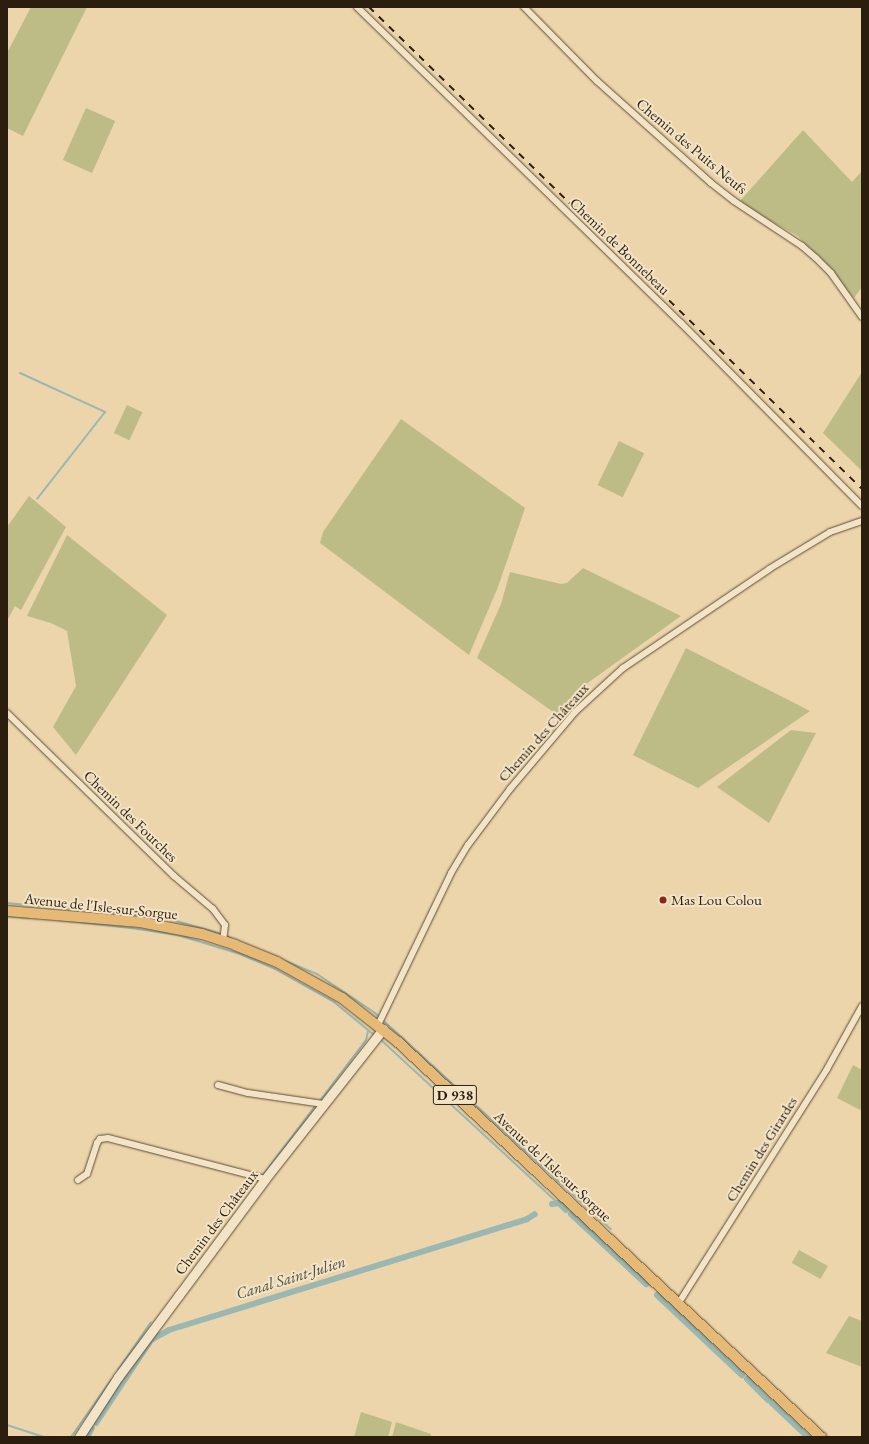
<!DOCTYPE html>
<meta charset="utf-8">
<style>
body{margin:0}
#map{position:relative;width:869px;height:1444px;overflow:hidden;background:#ecd5ab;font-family:"EB Garamond",serif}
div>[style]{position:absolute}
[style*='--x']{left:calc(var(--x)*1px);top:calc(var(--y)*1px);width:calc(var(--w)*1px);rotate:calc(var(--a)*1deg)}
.green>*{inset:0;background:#bdbc86;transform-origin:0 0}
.stream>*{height:2px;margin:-1px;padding:0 1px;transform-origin:1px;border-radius:1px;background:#9ab7b1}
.canal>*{height:6px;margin:-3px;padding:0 3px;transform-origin:3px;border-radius:3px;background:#9ab7b1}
.roads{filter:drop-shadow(0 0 1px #5c4c35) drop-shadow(0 0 1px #5c4c35)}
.street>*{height:6px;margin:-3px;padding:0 3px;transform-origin:3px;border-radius:3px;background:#f3e4c8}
.secondary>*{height:9px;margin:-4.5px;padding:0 4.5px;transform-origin:4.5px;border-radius:4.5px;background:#f3e4c8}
.primary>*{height:10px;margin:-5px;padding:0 5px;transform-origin:5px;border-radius:5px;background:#e6ba76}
.rail>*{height:2px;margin-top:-1px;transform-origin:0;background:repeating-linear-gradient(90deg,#2c1e0e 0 7px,transparent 0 14px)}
.dots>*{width:11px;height:11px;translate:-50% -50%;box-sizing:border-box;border:2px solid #f3e4c8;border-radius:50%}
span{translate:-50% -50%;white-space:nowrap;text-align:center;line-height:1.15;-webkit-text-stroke:4px #f3e4c8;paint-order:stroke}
.shield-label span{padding:1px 3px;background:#f3e4c8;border:1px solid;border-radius:3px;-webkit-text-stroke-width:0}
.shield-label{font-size:14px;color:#2c1e0e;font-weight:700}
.street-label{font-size:15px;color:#2c1e0e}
.poi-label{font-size:15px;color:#2c1e0e}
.left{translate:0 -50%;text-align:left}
.water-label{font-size:16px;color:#4d4c3f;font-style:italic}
.frame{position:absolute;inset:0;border:8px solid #2c1e0e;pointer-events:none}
</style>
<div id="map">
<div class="green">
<i style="clip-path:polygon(31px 7px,87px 7px,23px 136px,7px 128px,7px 53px)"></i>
<i style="left:86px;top:108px;width:32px;height:57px;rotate:24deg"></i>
<i style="clip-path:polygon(803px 130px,852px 182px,862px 171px,862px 287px,854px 298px,798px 236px,758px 214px,740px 201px)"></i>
<i style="clip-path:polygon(862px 372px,862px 471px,823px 433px)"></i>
<i style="left:127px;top:405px;width:17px;height:31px;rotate:25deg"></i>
<i style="clip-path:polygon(401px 419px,525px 508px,498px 587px,469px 655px,320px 543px,323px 532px)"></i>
<i style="left:619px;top:441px;width:28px;height:49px;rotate:26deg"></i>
<i style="clip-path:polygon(29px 496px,66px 527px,21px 610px,15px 606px,7px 621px,7px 527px)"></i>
<i style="clip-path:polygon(67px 535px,167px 615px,76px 755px,53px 727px,76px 686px,67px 631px,51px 623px,27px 616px)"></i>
<i style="clip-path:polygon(583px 568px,681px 616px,575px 692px,559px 716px,477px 658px,501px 604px,510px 572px,561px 584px,567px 583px)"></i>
<i style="clip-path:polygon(686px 648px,810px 711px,698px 788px,633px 755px)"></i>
<i style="clip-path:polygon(791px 730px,816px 733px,769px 823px,717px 787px)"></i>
<i style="clip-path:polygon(853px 1065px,862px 1070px,862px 1111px,837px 1098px)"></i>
<i style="left:799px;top:1250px;width:33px;height:15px;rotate:29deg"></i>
<i style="clip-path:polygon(849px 1316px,862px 1321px,862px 1367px,826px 1353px)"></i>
<i style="clip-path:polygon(361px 1412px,392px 1422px,388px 1437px,354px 1437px)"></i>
<i style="clip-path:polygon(396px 1422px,431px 1434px,431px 1437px,392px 1437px)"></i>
</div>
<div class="stream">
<i style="--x:20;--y:373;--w:94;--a:24.6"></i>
<i style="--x:105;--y:412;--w:110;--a:128"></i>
<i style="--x:7;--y:903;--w:156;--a:5.2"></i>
<i style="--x:162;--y:917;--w:55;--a:15.8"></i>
<i style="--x:215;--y:932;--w:17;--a:21"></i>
<i style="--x:7;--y:916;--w:23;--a:5"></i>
<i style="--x:60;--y:920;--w:71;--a:6.4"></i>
<i style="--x:131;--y:928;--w:48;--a:8.5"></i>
<i style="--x:178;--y:935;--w:65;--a:17"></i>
<i style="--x:240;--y:954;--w:38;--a:23"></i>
<i style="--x:275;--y:969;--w:68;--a:29.2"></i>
<i style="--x:334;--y:1002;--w:52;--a:39.5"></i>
<i style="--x:285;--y:961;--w:35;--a:22"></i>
<i style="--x:317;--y:974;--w:70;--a:33.9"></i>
<i style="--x:375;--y:1013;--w:320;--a:42.5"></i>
<i style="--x:380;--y:1039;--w:242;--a:42.7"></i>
<i style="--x:319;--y:1102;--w:78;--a:-52.8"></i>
<i style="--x:366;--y:1040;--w:9;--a:-77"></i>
<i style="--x:263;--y:1175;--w:88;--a:-52.9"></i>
<i style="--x:118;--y:1370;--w:58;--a:-55.5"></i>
<i style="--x:7;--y:1425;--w:38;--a:18"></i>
<i style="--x:71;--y:1437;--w:70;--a:-54.9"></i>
</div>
<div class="canal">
<i style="--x:552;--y:1204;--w:7;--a:-8"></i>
<i style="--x:559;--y:1203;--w:10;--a:45"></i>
<i style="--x:571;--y:1214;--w:103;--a:43"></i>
<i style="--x:657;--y:1295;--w:117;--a:43.3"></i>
<i style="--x:747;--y:1379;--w:30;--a:45"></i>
<i style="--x:772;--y:1403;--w:50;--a:43.4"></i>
<i style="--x:96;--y:1423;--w:100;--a:-56.5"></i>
<i style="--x:151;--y:1340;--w:21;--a:-29"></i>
<i style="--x:169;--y:1330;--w:375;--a:-17.2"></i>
<i style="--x:527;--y:1219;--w:9;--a:-32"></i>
<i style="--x:87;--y:1437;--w:10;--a:-61"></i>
</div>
<div class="roads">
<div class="street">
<i style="--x:357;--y:7;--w:453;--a:44.3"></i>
<i style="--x:681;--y:323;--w:257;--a:45.3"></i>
<i style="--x:524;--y:7;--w:104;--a:45.4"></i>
<i style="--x:597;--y:81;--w:153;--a:41.8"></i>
<i style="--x:711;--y:183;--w:29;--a:38"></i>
<i style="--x:734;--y:201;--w:82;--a:33.5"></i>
<i style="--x:802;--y:246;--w:18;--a:41"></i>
<i style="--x:816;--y:258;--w:21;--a:45"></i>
<i style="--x:831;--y:273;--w:54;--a:54.8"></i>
<i style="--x:7;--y:713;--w:233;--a:44.3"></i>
<i style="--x:174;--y:876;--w:51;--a:40.2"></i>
<i style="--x:213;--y:909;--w:20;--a:53"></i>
<i style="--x:225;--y:925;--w:16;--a:97"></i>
<i style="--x:378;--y:1025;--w:169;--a:-64.3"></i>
<i style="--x:451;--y:873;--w:33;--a:-59"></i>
<i style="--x:468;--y:845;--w:70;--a:-53.1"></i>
<i style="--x:510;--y:789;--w:101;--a:-49.8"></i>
<i style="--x:575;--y:712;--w:65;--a:-42.5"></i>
<i style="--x:623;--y:668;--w:176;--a:-34.1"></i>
<i style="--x:769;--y:569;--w:71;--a:-31.2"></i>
<i style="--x:830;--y:532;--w:34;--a:-19"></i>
<i style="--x:218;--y:1085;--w:31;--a:15"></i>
<i style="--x:248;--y:1093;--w:76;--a:8.3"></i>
<i style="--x:78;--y:1180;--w:11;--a:-34"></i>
<i style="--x:87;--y:1174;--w:33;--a:-72"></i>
<i style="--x:97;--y:1143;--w:5;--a:-53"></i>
<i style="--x:100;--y:1139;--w:8;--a:-7"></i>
<i style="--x:108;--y:1138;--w:162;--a:14.6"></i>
<i style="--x:678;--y:1304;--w:278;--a:-57.6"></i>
<i style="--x:827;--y:1069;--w:72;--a:-60.9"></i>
</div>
<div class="secondary">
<i style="--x:79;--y:1437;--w:72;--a:-57"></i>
<i style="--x:118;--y:1377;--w:102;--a:-53.4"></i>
<i style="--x:179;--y:1295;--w:144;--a:-53.4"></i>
<i style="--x:265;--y:1179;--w:191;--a:-51.8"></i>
</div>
<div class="primary">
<i style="--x:7;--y:911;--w:133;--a:4.7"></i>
<i style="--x:140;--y:922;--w:63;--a:11"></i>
<i style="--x:202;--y:934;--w:35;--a:18"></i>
<i style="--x:235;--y:945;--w:45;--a:22"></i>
<i style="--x:277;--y:962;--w:74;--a:29"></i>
<i style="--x:342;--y:998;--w:71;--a:38.2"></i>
<i style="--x:398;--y:1042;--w:579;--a:43.04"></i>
</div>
</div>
<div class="rail">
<i style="--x:369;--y:7;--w:689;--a:44.35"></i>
</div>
<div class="dots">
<i style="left:663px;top:900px;background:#8f2418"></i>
</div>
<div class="shield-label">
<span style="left:455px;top:1095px">D 938</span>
</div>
<div class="street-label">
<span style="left:692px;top:146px;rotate:40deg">Chemin des Puits Neufs</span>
<span style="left:620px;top:246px;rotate:44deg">Chemin de Bonnebeau</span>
<span style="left:543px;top:732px;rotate:-48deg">Chemin des Châteaux</span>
<span style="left:131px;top:816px;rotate:44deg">Chemin des Fourches</span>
<span style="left:101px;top:906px;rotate:6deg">Avenue de l'Isle-sur-Sorgue</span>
<span style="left:761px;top:1149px;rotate:-58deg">Chemin des Girardes</span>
<span style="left:553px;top:1166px;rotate:43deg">Avenue de l'Isle-sur-Sorgue</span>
<span style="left:216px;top:1222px;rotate:-53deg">Chemin des Châteaux</span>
</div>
<div class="poi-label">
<span class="left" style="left:671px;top:900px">Mas Lou Colou</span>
</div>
<div class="water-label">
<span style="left:291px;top:1278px;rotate:-17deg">Canal Saint-Julien</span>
</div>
<div class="frame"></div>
</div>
